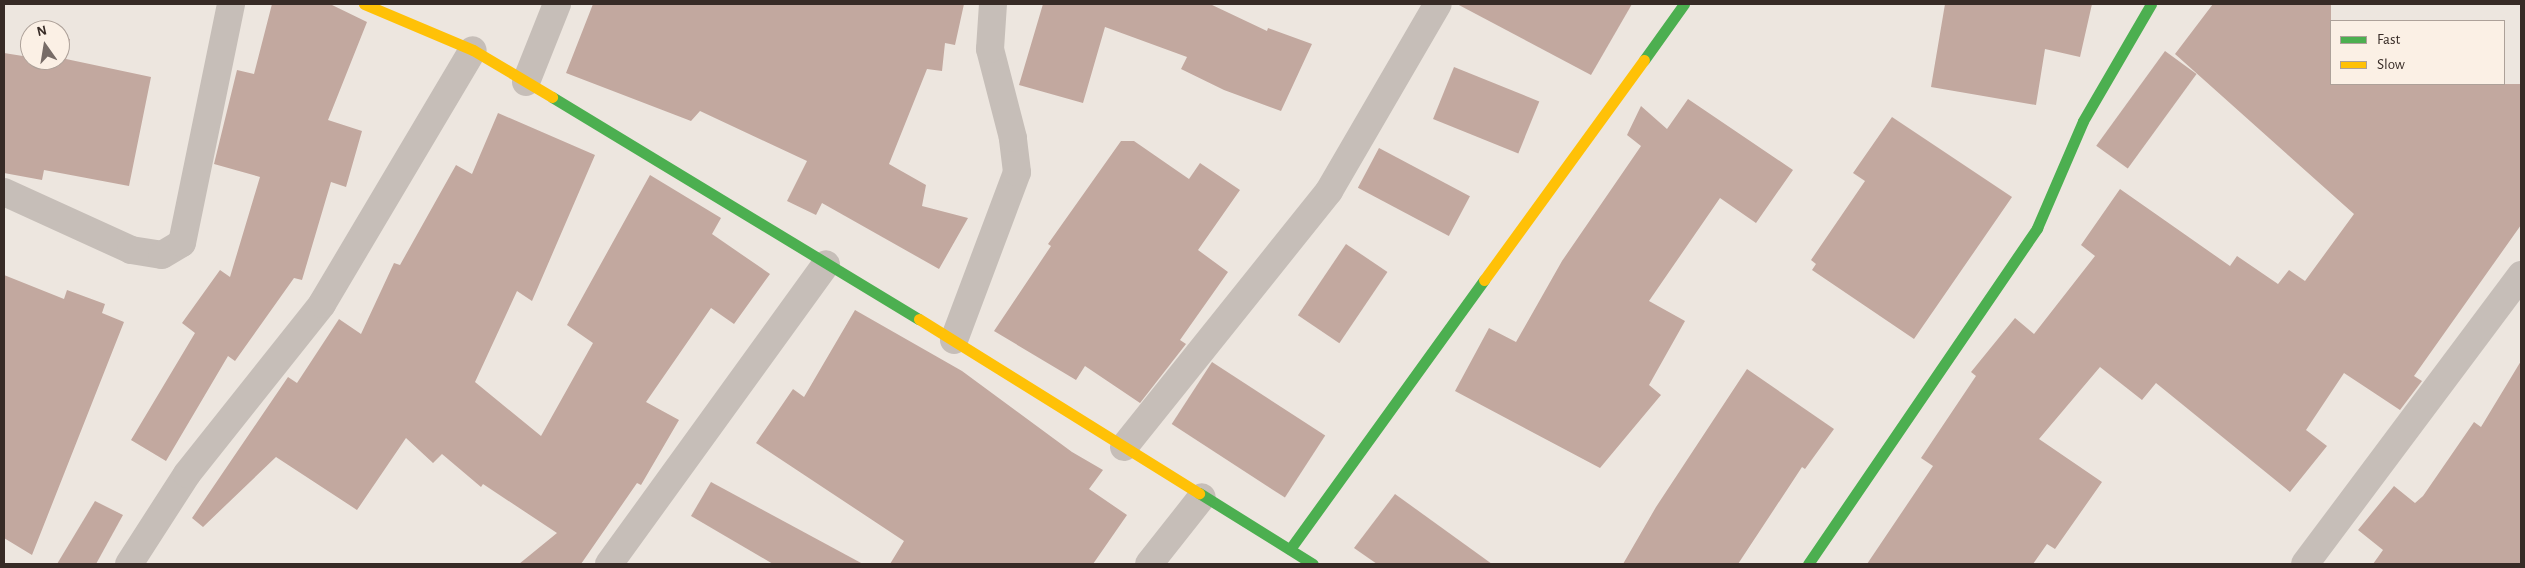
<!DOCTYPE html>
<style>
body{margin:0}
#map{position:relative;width:2525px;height:568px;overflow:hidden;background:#ede6df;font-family:"Alegreya Sans",sans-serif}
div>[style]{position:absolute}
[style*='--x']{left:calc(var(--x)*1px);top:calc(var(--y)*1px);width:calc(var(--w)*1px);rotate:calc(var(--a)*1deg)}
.building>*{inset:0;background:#c2a89f;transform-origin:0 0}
.street>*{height:28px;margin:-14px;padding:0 14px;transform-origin:14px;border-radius:14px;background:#c6beb8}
.fast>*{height:11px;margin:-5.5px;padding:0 5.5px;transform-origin:5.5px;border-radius:5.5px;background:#4caf50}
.slow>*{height:11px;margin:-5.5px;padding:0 5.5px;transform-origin:5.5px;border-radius:5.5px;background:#ffc107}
span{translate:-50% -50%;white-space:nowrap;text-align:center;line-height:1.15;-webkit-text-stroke:4px #fbf0e5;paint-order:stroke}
.frame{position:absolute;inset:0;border:5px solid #372b26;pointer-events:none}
.legend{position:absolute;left:2330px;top:20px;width:175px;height:65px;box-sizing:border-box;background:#fbf0e5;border:1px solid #ada199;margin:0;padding:6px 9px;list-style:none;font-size:15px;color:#372b26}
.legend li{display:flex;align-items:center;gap:10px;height:25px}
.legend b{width:25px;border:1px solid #ada199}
.north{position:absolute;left:20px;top:20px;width:50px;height:50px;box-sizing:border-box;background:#fbf0e5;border:1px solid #ada199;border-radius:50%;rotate:347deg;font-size:14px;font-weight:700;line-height:20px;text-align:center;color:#372b26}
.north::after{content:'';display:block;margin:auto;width:18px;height:22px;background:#776c67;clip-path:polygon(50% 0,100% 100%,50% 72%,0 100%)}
</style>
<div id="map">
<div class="building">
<i style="clip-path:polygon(272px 4px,330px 4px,367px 22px,328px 120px,362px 131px,346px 187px,331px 182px,302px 280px,294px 278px,235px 361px,228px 356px,166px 461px,131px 440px,195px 333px,182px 323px,220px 270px,230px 277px,260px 177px,214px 164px,237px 70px,254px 74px)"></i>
<i style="clip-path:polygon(593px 4px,964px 4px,955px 45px,945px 43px,942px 71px,927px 69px,889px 164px,926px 185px,922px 206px,968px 218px,939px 269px,822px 203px,816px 215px,787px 201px,807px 161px,700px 111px,691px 121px,566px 73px)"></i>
<i style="clip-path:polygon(1043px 4px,1210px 4px,1267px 31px,1268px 28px,1312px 44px,1281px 111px,1224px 90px,1181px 69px,1187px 57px,1105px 27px,1083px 103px,1019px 85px)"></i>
<i style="clip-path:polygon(1457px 4px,1632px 4px,1591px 75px)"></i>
<i style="clip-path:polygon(1945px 4px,2092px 4px,2080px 57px,2045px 49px,2036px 105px,1931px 87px)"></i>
<i style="clip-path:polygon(2213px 4px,2331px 4px,2331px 84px,2521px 84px,2521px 225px,2414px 376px,2422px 381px,2400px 410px,2344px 373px,2306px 430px,2327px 446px,2290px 492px,2156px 383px,2142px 400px,2100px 367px,2039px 439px,2102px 482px,2055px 549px,2047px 544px,2033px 564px,1867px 564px,1933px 466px,1921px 458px,1976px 376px,1971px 372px,2015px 318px,2034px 334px,2095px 256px,2081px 245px,2120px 189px,2230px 266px,2237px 256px,2278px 284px,2289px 270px,2305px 281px,2354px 214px,2175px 54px)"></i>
<i style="clip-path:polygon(60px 37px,70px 39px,66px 59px,151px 77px,129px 186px,44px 170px,42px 180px,4px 173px,4px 53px,29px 57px,30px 53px,30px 60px,60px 60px)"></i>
<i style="left:2165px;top:51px;width:39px;height:117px;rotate:36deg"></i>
<i style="left:1454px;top:67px;width:92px;height:56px;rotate:22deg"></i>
<i style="clip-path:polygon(1688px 99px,1793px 170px,1756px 223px,1720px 198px,1649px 301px,1685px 321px,1649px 385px,1661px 395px,1600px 468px,1455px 391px,1489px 328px,1516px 342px,1562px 261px,1641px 146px,1627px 135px,1641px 106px,1667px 129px)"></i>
<i style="clip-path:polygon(498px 113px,595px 155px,532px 301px,517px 291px,475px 382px,541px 436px,593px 343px,567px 325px,650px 175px,721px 218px,712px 234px,770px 274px,734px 324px,711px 308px,646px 402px,679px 420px,641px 485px,637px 483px,581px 564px,519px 564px,557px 533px,483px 484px,481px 487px,442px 454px,433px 463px,406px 438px,357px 510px,276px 457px,203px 527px,192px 518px,288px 377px,297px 383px,339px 319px,361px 334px,394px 263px,400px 265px,456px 165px,472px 174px)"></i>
<i style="clip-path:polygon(1892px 117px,2012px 197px,1914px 339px,1812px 270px,1816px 264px,1811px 260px,1865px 181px,1853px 173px)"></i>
<i style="clip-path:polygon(1121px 141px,1134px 141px,1189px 179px,1200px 163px,1240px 190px,1198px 250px,1228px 272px,1180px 340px,1186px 344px,1140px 403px,1085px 366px,1076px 380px,994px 331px,1051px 246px,1048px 244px)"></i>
<i style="left:1379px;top:148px;width:103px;height:45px;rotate:28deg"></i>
<i style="left:1346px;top:244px;width:50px;height:86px;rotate:34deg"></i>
<i style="clip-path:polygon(4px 275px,64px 299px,67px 290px,105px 304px,102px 313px,124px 322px,32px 555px,4px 538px)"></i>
<i style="clip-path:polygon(855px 310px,962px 371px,1072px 452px,1103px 470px,1089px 489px,1127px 515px,1093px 564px,890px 564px,904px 541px,756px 443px,793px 389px,804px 397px)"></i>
<i style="clip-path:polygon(2521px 361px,2521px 564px,2373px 564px,2383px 550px,2358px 530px,2394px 486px,2415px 503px,2423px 496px,2474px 422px,2481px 427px)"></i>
<i style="left:1212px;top:362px;width:135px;height:74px;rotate:33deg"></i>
<i style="clip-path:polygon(1747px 369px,1834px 429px,1805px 469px,1802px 467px,1738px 564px,1623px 564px,1656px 507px)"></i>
<i style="clip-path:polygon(711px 482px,863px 564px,773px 564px,691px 516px)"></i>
<i style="clip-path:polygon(1395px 494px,1492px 564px,1377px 564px,1354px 548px)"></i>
<i style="clip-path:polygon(95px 501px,123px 515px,96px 564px,57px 564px)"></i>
</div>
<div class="street">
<i style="--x:526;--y:82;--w:84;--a:-68.3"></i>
<i style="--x:4;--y:192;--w:140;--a:24.5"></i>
<i style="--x:131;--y:250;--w:31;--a:9"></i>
<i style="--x:162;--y:255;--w:23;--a:-31"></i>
<i style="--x:182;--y:243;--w:244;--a:-78.4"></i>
<i style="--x:954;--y:340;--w:179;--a:-69.4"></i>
<i style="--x:1017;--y:172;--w:34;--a:-97"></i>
<i style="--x:1013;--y:138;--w:92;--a:-104.5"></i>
<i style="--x:990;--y:49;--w:45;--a:-86.2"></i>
<i style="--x:1124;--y:447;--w:328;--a:-51.3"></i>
<i style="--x:1329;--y:191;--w:216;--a:-59.8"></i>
<i style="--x:129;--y:564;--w:107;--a:-57.2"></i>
<i style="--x:187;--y:474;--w:217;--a:-51.5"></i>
<i style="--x:322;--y:304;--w:295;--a:-59.3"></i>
<i style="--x:609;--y:564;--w:370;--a:-54.1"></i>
<i style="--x:1149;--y:564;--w:85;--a:-51.7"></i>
<i style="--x:2305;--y:564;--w:361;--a:-53.2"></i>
</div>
<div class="fast">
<i style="--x:1644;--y:60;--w:69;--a:-54.5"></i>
<i style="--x:552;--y:97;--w:429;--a:31.2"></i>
<i style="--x:1199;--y:493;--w:134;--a:31.9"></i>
<i style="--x:1290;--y:549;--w:332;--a:-54.2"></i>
<i style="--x:1808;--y:564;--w:407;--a:-55.7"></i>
<i style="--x:2037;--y:228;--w:116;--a:-66.7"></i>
<i style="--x:2083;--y:121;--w:135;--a:-59.8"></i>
</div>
<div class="slow">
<i style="--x:364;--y:4;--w:118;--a:22.9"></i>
<i style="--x:473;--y:50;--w:92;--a:30.7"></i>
<i style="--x:1484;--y:280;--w:272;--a:-54"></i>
<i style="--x:919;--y:319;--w:330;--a:31.9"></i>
</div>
<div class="frame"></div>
<ul class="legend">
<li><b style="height:6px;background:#4caf50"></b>Fast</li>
<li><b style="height:6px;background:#ffc107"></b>Slow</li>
</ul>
<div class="north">N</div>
</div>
